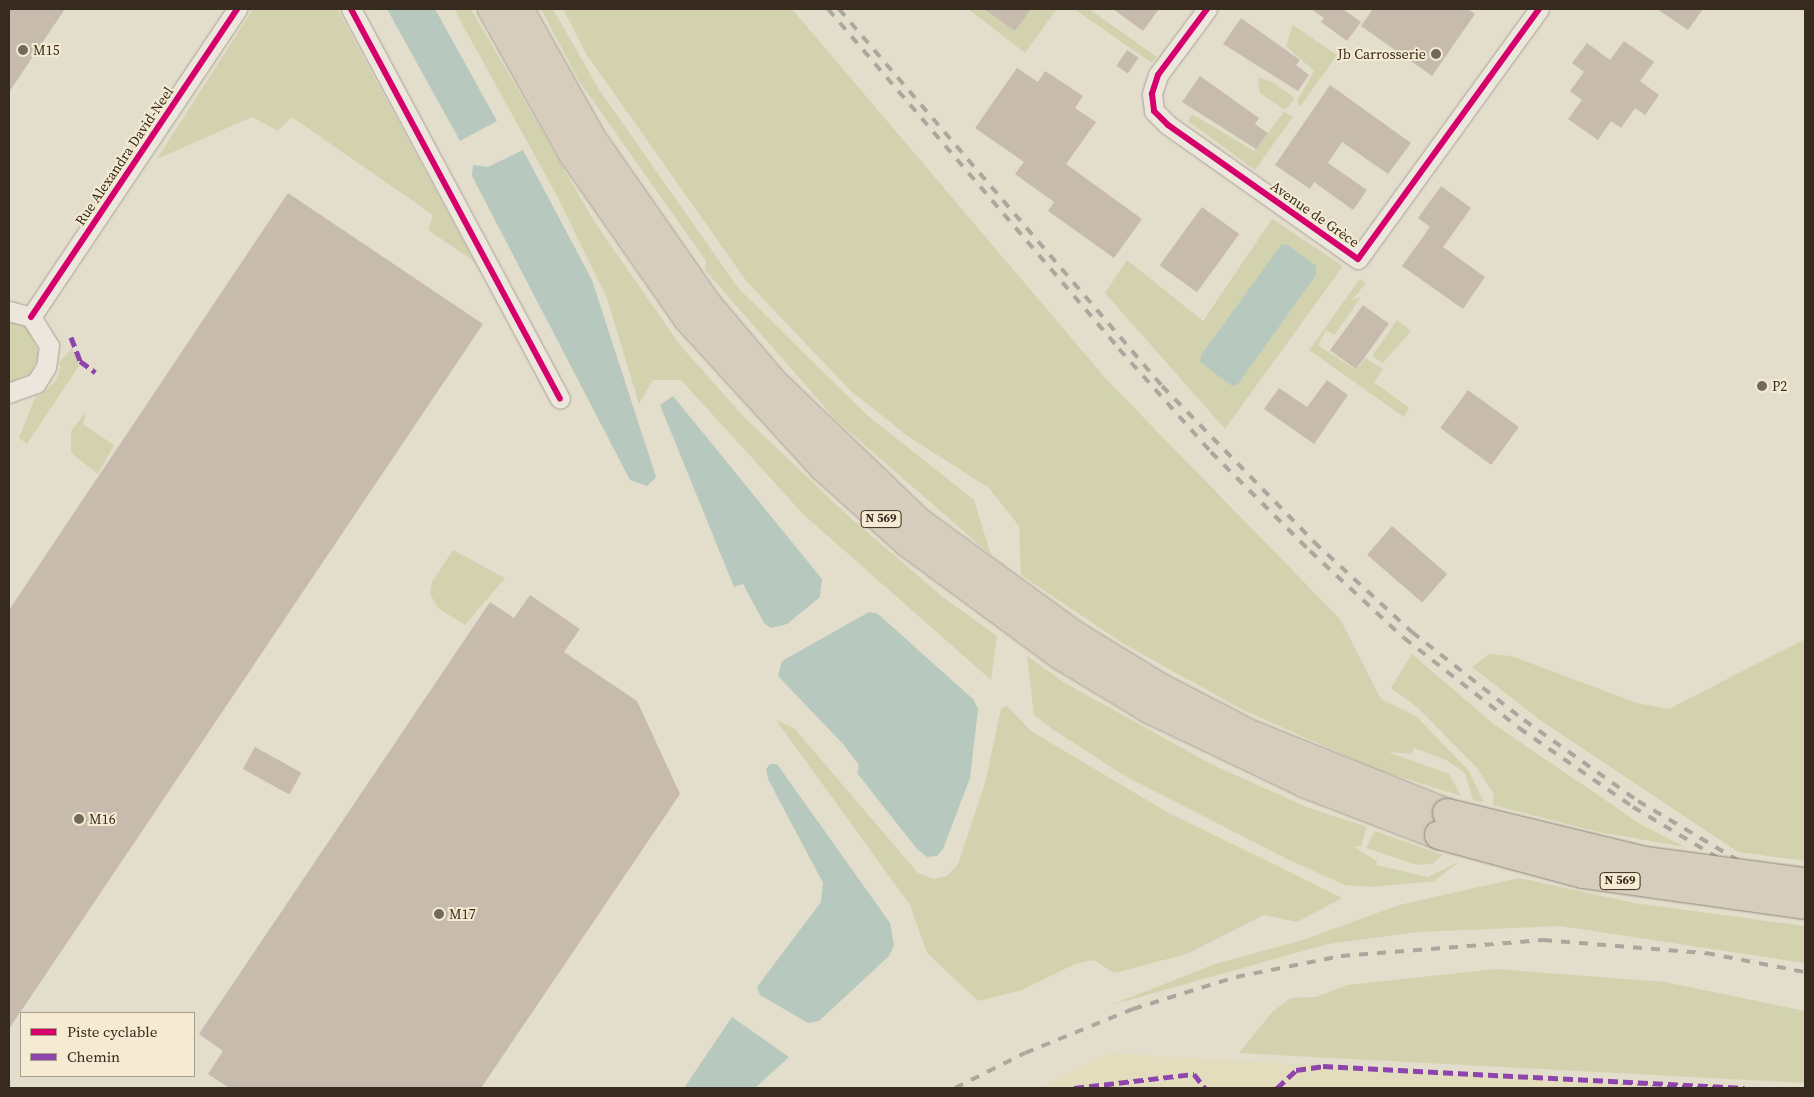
<!DOCTYPE html>
<meta charset="utf-8">
<style>
body{margin:0}
#map{position:relative;width:1814px;height:1097px;overflow:hidden;background:#e3ddcc;font-family:"Source Serif 4",serif}
div>[style]{position:absolute}
[style*='--x']{left:calc(var(--x)*1px);top:calc(var(--y)*1px);width:calc(var(--w)*1px);rotate:calc(var(--a)*1deg)}
.farmland>*{inset:0;background:#e3dcbd}
.green>*{inset:0;background:#d2d3ae}
.water>*{inset:0;background:#b7c9be}
.building>*{inset:0;background:#c7bbad;transform-origin:0 0}
.roads{filter:drop-shadow(0 0 1px #a8a295) drop-shadow(0 0 1px #a8a295)}
.street>*{height:19px;margin:-9.5px;padding:0 9.5px;transform-origin:9.5px;border-radius:9.5px;background:#ece7dd}
.highway>*{height:28px;margin:-14px;padding:0 14px;transform-origin:14px;border-radius:14px;background:#d6cdbd}
.rail>*{height:4px;margin-top:-2px;transform-origin:0;background:repeating-linear-gradient(90deg,#aba79e 0 9px,transparent 0 18px)}
.bridges{filter:drop-shadow(0 0 1px #8e877c) drop-shadow(0 0 1px #8e877c)}
.highway-bridge>*{height:28px;margin:-14px;padding:0 14px;transform-origin:14px;border-radius:14px;background:#d6cdbd}
.quiet>*{height:5px;margin-top:-2.5px;transform-origin:0;background:repeating-linear-gradient(90deg,#8e44ad 0 10px,transparent 0 15px)}
.cycleway>*{height:6px;margin:-3px;padding:0 3px;transform-origin:3px;border-radius:3px;background:#d6006c}
.dots>*{width:14px;height:14px;translate:-50% -50%;box-sizing:border-box;border:2px solid #f5ebd2;border-radius:50%}
span{translate:-50% -50%;white-space:nowrap;text-align:center;line-height:1.15;-webkit-text-stroke:4px #f5ebd2;paint-order:stroke}
.shield-label span{padding:1px 4px;background:#f5ebd2;border:1px solid;border-radius:4px;-webkit-text-stroke-width:0}
.shield-label{font-size:12px;color:#372a1e;font-weight:700}
.poi-label{font-size:14px;color:#372a1e}
.left{translate:0 -50%;text-align:left}
.right{translate:-100% -50%;text-align:right}
.street-label{font-size:14px;color:#372a1e}
.frame{position:absolute;inset:0;border:10px solid #372a1e;pointer-events:none}
.legend{position:absolute;left:20px;top:1012px;width:175px;height:65px;box-sizing:border-box;background:#f5ebd2;border:1px solid #a99e8a;margin:0;padding:6px 9px;list-style:none;font-size:15px;color:#372a1e}
.legend li{display:flex;align-items:center;gap:10px;height:25px}
.legend b{width:25px;border:1px solid #a99e8a}
</style>
<div id="map">
<div class="farmland">
<i style="clip-path:polygon(1109px 1053px,1698px 1088px,1040px 1088px)"></i>
</div>
<div class="green">
<i style="clip-path:polygon(253px 9px,337px 9px,474px 261px,428px 230px,433px 215px,292px 117px,278px 131px,252px 117px,157px 159px)"></i>
<i style="clip-path:polygon(454px 9px,471px 9px,594px 221px,680px 345px,744px 417px,846px 514px,943px 597px,997px 636px,991px 680px,804px 515px,681px 380px,653px 380px,639px 404px,607px 298px,557px 196px)"></i>
<i style="clip-path:polygon(541px 9px,553px 9px,600px 91px,739px 289px,867px 415px,974px 500px,991px 555px,837px 421px,705px 270px,706px 261px,579px 81px)"></i>
<i style="clip-path:polygon(563px 9px,792px 9px,1107px 380px,1340px 619px,1381px 699px,1416px 716px,1469px 771px,1484px 802px,1473px 800px,1465px 773px,1446px 760px,1414px 748px,1412px 754px,1388px 752px,1449px 774px,1461px 796px,1378px 770px,1243px 710px,1124px 644px,1021px 575px,1019px 526px,989px 488px,909px 437px,851px 391px,747px 282px,587px 55px)"></i>
<i style="clip-path:polygon(968px 9px,984px 9px,1015px 31px,1031px 9px,1057px 9px,1025px 53px)"></i>
<i style="clip-path:polygon(1074px 9px,1089px 9px,1157px 57px,1152px 63px)"></i>
<i style="clip-path:polygon(1293px 25px,1337px 55px,1300px 107px,1297px 101px,1314px 71px,1286px 46px)"></i>
<i style="clip-path:polygon(1258px 77px,1272px 82px,1295px 98px,1285px 110px,1260px 93px)"></i>
<i style="clip-path:polygon(1284px 112px,1293px 117px,1255px 170px,1188px 121px,1192px 114px,1254px 151px)"></i>
<i style="clip-path:polygon(1272px 219px,1343px 266px,1225px 429px,1105px 293px,1127px 260px,1203px 321px)"></i>
<i style="clip-path:polygon(1360px 279px,1366px 283px,1352px 300px,1361px 297px,1334px 335px,1326px 330px,1318px 345px,1356px 370px,1365px 358px,1383px 369px,1374px 382px,1409px 408px,1404px 417px,1309px 350px)"></i>
<i style="clip-path:polygon(9px 320px,28px 327px,39px 354px,31px 373px,12px 382px,9px 382px)"></i>
<i style="clip-path:polygon(1397px 320px,1411px 331px,1383px 363px,1372px 356px)"></i>
<i style="clip-path:polygon(72px 348px,79px 366px,27px 444px,19px 438px,37px 393px,39px 396px,55px 382px,61px 367px,58px 364px)"></i>
<i style="clip-path:polygon(86px 412px,83px 424px,114px 445px,98px 474px,71px 453px,71px 431px)"></i>
<i style="clip-path:polygon(453px 550px,505px 578px,465px 625px,438px 608px,430px 594px,432px 582px)"></i>
<i style="clip-path:polygon(1805px 639px,1805px 861px,1738px 852px,1540px 720px,1472px 667px,1489px 654px,1511px 656px,1637px 703px,1669px 709px)"></i>
<i style="clip-path:polygon(1412px 654px,1495px 725px,1642px 825px,1685px 847px,1599px 832px,1493px 805px,1494px 795px,1477px 768px,1417px 707px,1391px 688px)"></i>
<i style="clip-path:polygon(1027px 656px,1065px 683px,1209px 763px,1304px 806px,1367px 827px,1361px 846px,1354px 847px,1377px 861px,1376px 865px,1428px 877px,1460px 861px,1434px 881px,1371px 887px,1345px 885px,1287px 859px,1125px 776px,1052px 729px,1034px 715px)"></i>
<i style="clip-path:polygon(1007px 706px,1031px 731px,1167px 812px,1342px 898px,1297px 922px,1264px 915px,1187px 954px,1114px 973px,1094px 960px,1075px 964px,1022px 990px,978px 1001px,927px 953px,910px 905px,776px 720px,795px 729px,918px 873px,933px 879px,947px 876px,958px 864px,985px 783px,1001px 709px)"></i>
<i style="clip-path:polygon(1375px 831px,1443px 855px,1432px 864px,1417px 865px,1366px 848px)"></i>
<i style="clip-path:polygon(1519px 878px,1634px 903px,1805px 926px,1805px 963px,1560px 926px,1419px 932px,1328px 944px,1111px 1005px,1215px 964px,1303px 940px,1399px 905px)"></i>
<i style="clip-path:polygon(1496px 969px,1665px 982px,1805px 1011px,1805px 1083px,1239px 1053px,1272px 1012px,1291px 998px,1316px 997px,1347px 985px)"></i>
</div>
<div class="water">
<i style="clip-path:polygon(387px 9px,435px 9px,497px 121px,460px 141px)"></i>
<i style="clip-path:polygon(523px 150px,592px 280px,656px 477px,647px 486px,630px 480px,472px 176px,473px 165px,488px 167px)"></i>
<i style="clip-path:polygon(1287px 244px,1316px 266px,1316px 275px,1238px 384px,1232px 386px,1200px 362px,1201px 355px,1281px 245px)"></i>
<i style="clip-path:polygon(673px 396px,822px 579px,820px 597px,787px 624px,771px 628px,764px 623px,743px 584px,734px 587px,660px 405px)"></i>
<i style="clip-path:polygon(869px 612px,878px 614px,973px 699px,978px 709px,970px 778px,943px 849px,937px 856px,927px 857px,917px 849px,857px 773px,859px 765px,843px 744px,778px 676px,782px 661px)"></i>
<i style="clip-path:polygon(770px 764px,777px 764px,890px 923px,894px 945px,889px 956px,819px 1021px,808px 1023px,760px 995px,757px 987px,821px 902px,823px 883px,768px 779px,766px 769px)"></i>
<i style="clip-path:polygon(732px 1017px,789px 1057px,755px 1088px,684px 1088px)"></i>
</div>
<div class="building">
<i style="clip-path:polygon(9px 9px,65px 9px,9px 92px)"></i>
<i style="clip-path:polygon(984px 9px,1031px 9px,1015px 31px)"></i>
<i style="clip-path:polygon(1113px 9px,1159px 9px,1143px 31px)"></i>
<i style="clip-path:polygon(1311px 9px,1343px 9px,1361px 22px,1347px 41px,1321px 22px,1324px 18px)"></i>
<i style="clip-path:polygon(1373px 9px,1468px 9px,1475px 14px,1432px 76px,1361px 26px)"></i>
<i style="clip-path:polygon(1657px 9px,1703px 9px,1688px 30px)"></i>
<i style="clip-path:polygon(1241px 18px,1300px 60px,1296px 65px,1309px 75px,1298px 91px,1223px 44px)"></i>
<i style="clip-path:polygon(1624px 41px,1654px 62px,1640px 81px,1659px 95px,1645px 115px,1635px 108px,1621px 128px,1611px 121px,1598px 140px,1568px 119px,1582px 100px,1570px 91px,1584px 72px,1572px 63px,1587px 43px,1610px 60px)"></i>
<i style="left:1127px;top:50px;width:14px;height:19px;rotate:34deg"></i>
<i style="clip-path:polygon(1017px 68px,1038px 82px,1045px 71px,1083px 96px,1075px 108px,1096px 122px,1066px 164px,1142px 219px,1114px 258px,1048px 211px,1054px 202px,1015px 174px,1024px 162px,975px 128px)"></i>
<i style="clip-path:polygon(1200px 76px,1259px 118px,1255px 124px,1268px 133px,1256px 149px,1182px 102px)"></i>
<i style="clip-path:polygon(1330px 85px,1411px 143px,1388px 174px,1342px 142px,1328px 163px,1367px 190px,1353px 210px,1314px 182px,1310px 189px,1275px 165px)"></i>
<i style="clip-path:polygon(1441px 186px,1471px 208px,1443px 247px,1485px 277px,1463px 309px,1402px 266px,1430px 227px,1418px 218px)"></i>
<i style="clip-path:polygon(288px 193px,483px 324px,9px 1029px,9px 610px)"></i>
<i style="left:1202px;top:207px;width:46px;height:72px;rotate:36deg"></i>
<i style="left:1363px;top:305px;width:32px;height:56px;rotate:36deg"></i>
<i style="clip-path:polygon(1327px 380px,1348px 395px,1314px 444px,1264px 409px,1279px 388px,1307px 407px)"></i>
<i style="left:1468px;top:390px;width:63px;height:47px;rotate:36deg"></i>
<i style="left:1392px;top:526px;width:73px;height:38px;rotate:41deg"></i>
<i style="clip-path:polygon(530px 595px,580px 629px,564px 652px,637px 701px,680px 794px,481px 1088px,229px 1088px,208px 1074px,223px 1051px,199px 1034px,490px 602px,514px 618px)"></i>
<i style="left:255px;top:747px;width:53px;height:25px;rotate:29deg"></i>
</div>
<div class="roads">
<div class="street">
<i style="--x:351;--y:9;--w:442;--a:61.8"></i>
<i style="--x:1207;--y:9;--w:82;--a:126.6"></i>
<i style="--x:1158;--y:75;--w:20;--a:108"></i>
<i style="--x:1152;--y:94;--w:17;--a:83"></i>
<i style="--x:1154;--y:111;--w:20;--a:45"></i>
<i style="--x:1168;--y:125;--w:232;--a:35.2"></i>
<i style="--x:1358;--y:259;--w:309;--a:-54.1"></i>
<i style="--x:9;--y:311;--w:23;--a:15"></i>
<i style="--x:31;--y:317;--w:34;--a:58"></i>
<i style="--x:49;--y:346;--w:21;--a:98"></i>
<i style="--x:46;--y:367;--w:19;--a:122"></i>
<i style="--x:36;--y:383;--w:29;--a:160"></i>
<i style="--x:31;--y:317;--w:371;--a:-56.2"></i>
</div>
<div class="highway">
<i style="--x:492;--y:9;--w:166;--a:60.8"></i>
<i style="--x:573;--y:154;--w:201;--a:55.1"></i>
<i style="--x:688;--y:319;--w:200;--a:47.6"></i>
<i style="--x:823;--y:467;--w:114;--a:41.8"></i>
<i style="--x:908;--y:543;--w:189;--a:36.4"></i>
<i style="--x:1060;--y:655;--w:104;--a:31.2"></i>
<i style="--x:1149;--y:709;--w:174;--a:25.5"></i>
<i style="--x:1306;--y:784;--w:142;--a:21"></i>
<i style="--x:519;--y:9;--w:149;--a:60.7"></i>
<i style="--x:592;--y:139;--w:201;--a:55.1"></i>
<i style="--x:707;--y:304;--w:102;--a:49.8"></i>
<i style="--x:773;--y:382;--w:202;--a:43.8"></i>
<i style="--x:919;--y:522;--w:194;--a:36"></i>
<i style="--x:1076;--y:636;--w:100;--a:31.5"></i>
<i style="--x:1161;--y:688;--w:100;--a:27.3"></i>
<i style="--x:1250;--y:734;--w:212;--a:21.9"></i>
</div>
</div>
<div class="rail">
<i style="--x:828;--y:9;--w:448;--a:49.4"></i>
<i style="--x:1119;--y:349;--w:138;--a:48.2"></i>
<i style="--x:1211;--y:452;--w:140;--a:45"></i>
<i style="--x:1310;--y:551;--w:128;--a:42.8"></i>
<i style="--x:1404;--y:638;--w:146;--a:38"></i>
<i style="--x:1519;--y:728;--w:139;--a:34.7"></i>
<i style="--x:1633;--y:807;--w:200;--a:30.9"></i>
<i style="--x:839;--y:9;--w:496;--a:49.4"></i>
<i style="--x:1162;--y:386;--w:218;--a:45.7"></i>
<i style="--x:1314;--y:542;--w:133;--a:42.6"></i>
<i style="--x:1412;--y:632;--w:142;--a:38.2"></i>
<i style="--x:1524;--y:720;--w:140;--a:35.4"></i>
<i style="--x:1638;--y:801;--w:194;--a:30.7"></i>
<i style="--x:955;--y:1088;--w:78;--a:-26.6"></i>
<i style="--x:1025;--y:1053;--w:117;--a:-22.2"></i>
<i style="--x:1133;--y:1009;--w:108;--a:-17.3"></i>
<i style="--x:1236;--y:977;--w:107;--a:-11.3"></i>
<i style="--x:1341;--y:956;--w:203;--a:-4.5"></i>
<i style="--x:1543;--y:940;--w:164;--a:4.6"></i>
<i style="--x:1706;--y:953;--w:101;--a:10.9"></i>
</div>
<div class="bridges">
<div class="highway-bridge">
<i style="--x:1447;--y:813;--w:204;--a:13.6"></i>
<i style="--x:1645;--y:861;--w:161;--a:7.5"></i>
<i style="--x:1439;--y:835;--w:149;--a:15.2"></i>
<i style="--x:1583;--y:874;--w:224;--a:7.9"></i>
</div>
</div>
<div class="quiet">
<i style="--x:71;--y:337;--w:26;--a:69"></i>
<i style="--x:80;--y:361;--w:19;--a:36"></i>
<i style="--x:1074;--y:1088;--w:121;--a:-6.7"></i>
<i style="--x:1194;--y:1074;--w:18;--a:52"></i>
<i style="--x:1277;--y:1088;--w:26;--a:-43"></i>
<i style="--x:1296;--y:1070;--w:27;--a:-8"></i>
<i style="--x:1323;--y:1066;--w:422;--a:3"></i>
</div>
<div class="cycleway">
<i style="--x:351;--y:9;--w:442;--a:61.8"></i>
<i style="--x:1207;--y:9;--w:82;--a:126.6"></i>
<i style="--x:1158;--y:75;--w:20;--a:108"></i>
<i style="--x:1152;--y:94;--w:17;--a:83"></i>
<i style="--x:1154;--y:111;--w:20;--a:45"></i>
<i style="--x:1168;--y:125;--w:232;--a:35.2"></i>
<i style="--x:1358;--y:259;--w:309;--a:-54.1"></i>
<i style="--x:31;--y:317;--w:371;--a:-56.2"></i>
</div>
<div class="dots">
<i style="left:23px;top:50px;background:#73695b"></i>
<i style="left:1436px;top:54px;background:#73695b"></i>
<i style="left:1762px;top:386px;background:#73695b"></i>
<i style="left:79px;top:819px;background:#73695b"></i>
<i style="left:439px;top:914px;background:#73695b"></i>
</div>
<div class="shield-label">
<span style="left:881px;top:519px">N 569</span>
<span style="left:1620px;top:881px">N 569</span>
</div>
<div class="poi-label">
<span class="left" style="left:33px;top:50px">M15</span>
<span class="right" style="left:1426px;top:54px">Jb Carrosserie</span>
<span class="left" style="left:1772px;top:386px">P2</span>
<span class="left" style="left:89px;top:819px">M16</span>
<span class="left" style="left:449px;top:914px">M17</span>
</div>
<div class="street-label">
<span style="left:124px;top:156px;rotate:-56deg">Rue Alexandra David-Neel</span>
<span style="left:1315px;top:214px;rotate:35deg">Avenue de Grèce</span>
</div>
<div class="frame"></div>
<ul class="legend">
<li><b style="height:6px;background:#d6006c"></b>Piste cyclable</li>
<li><b style="height:6px;background:#8e44ad"></b>Chemin</li>
</ul>
</div>
